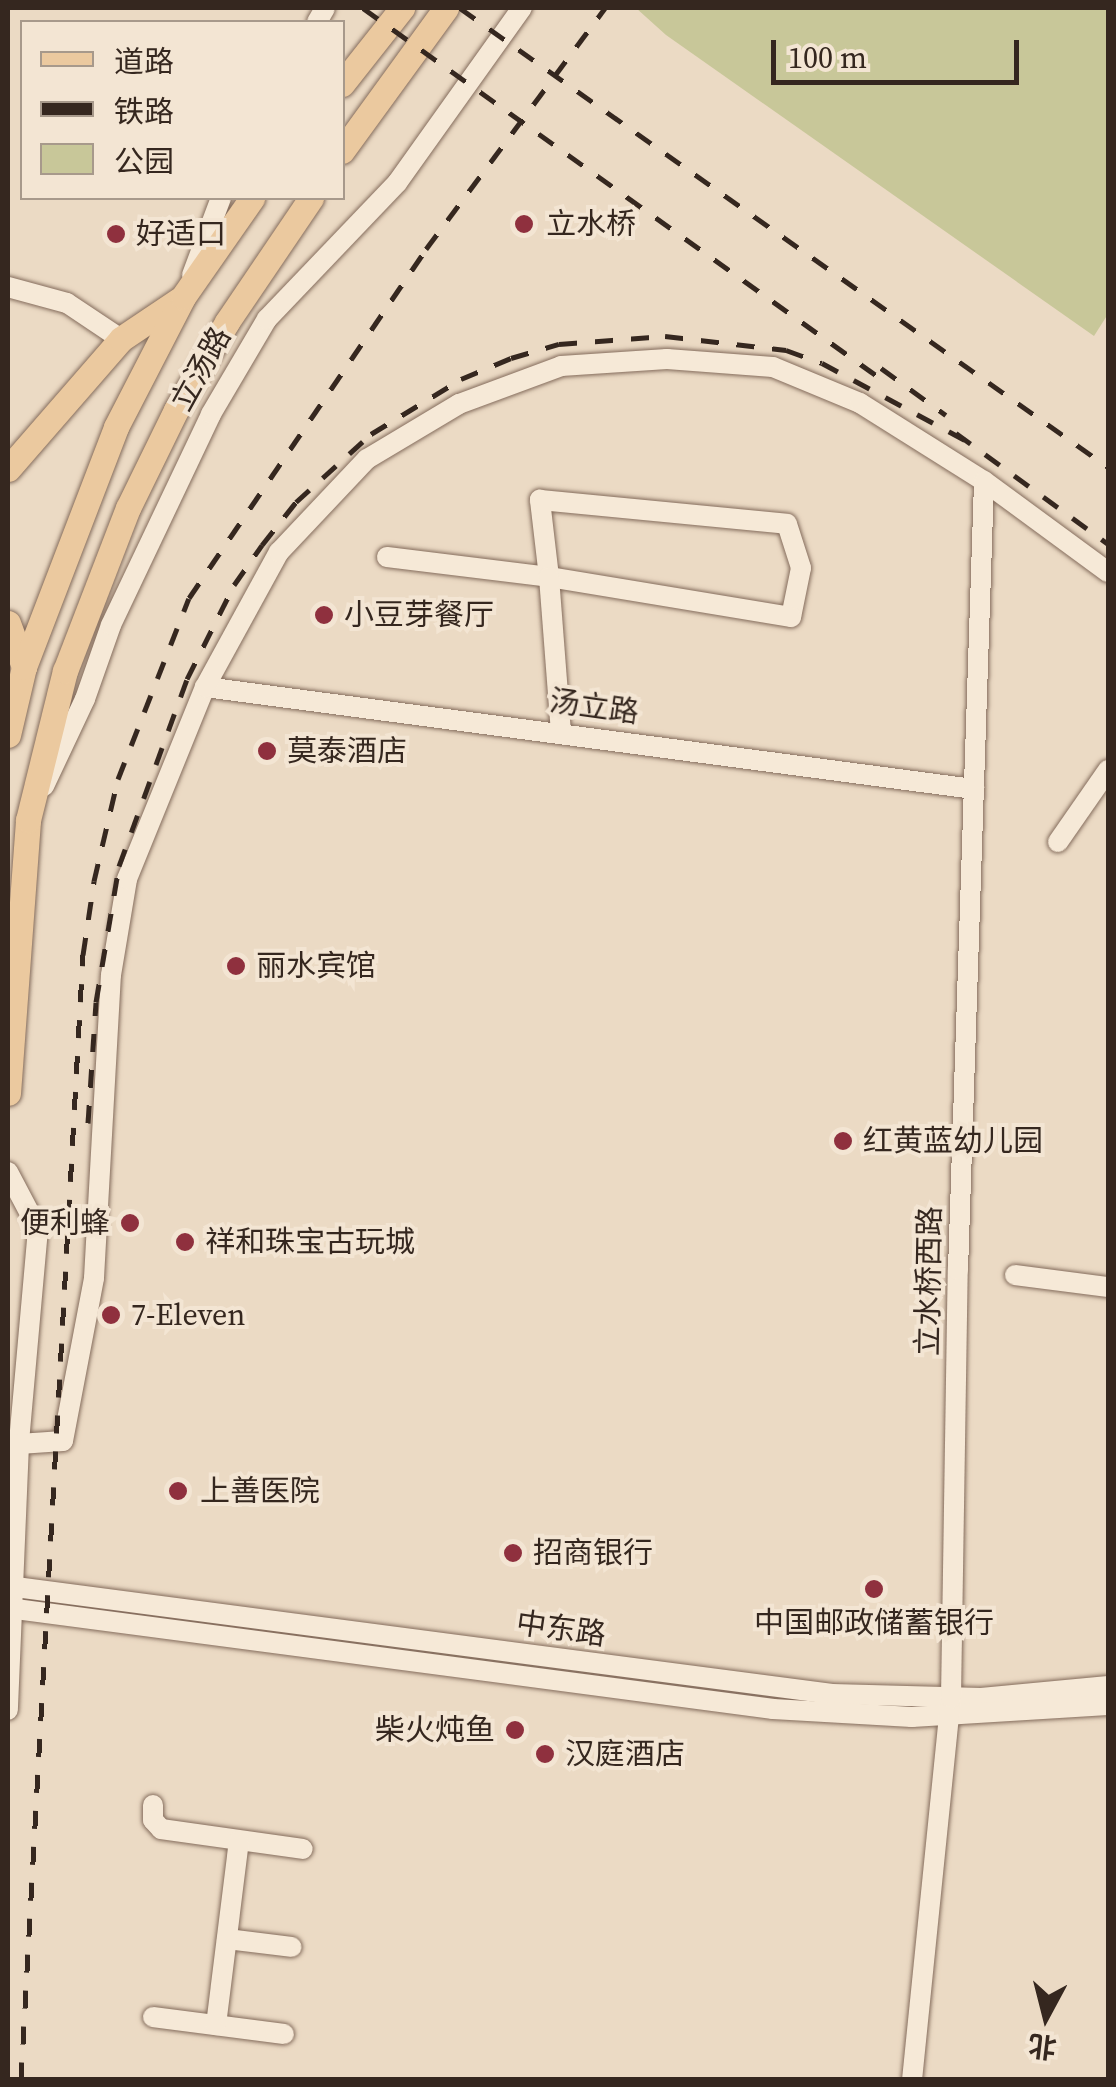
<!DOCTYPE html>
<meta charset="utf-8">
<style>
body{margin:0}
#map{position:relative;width:1116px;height:2087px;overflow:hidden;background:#ebdac4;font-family:"Source Serif 4","Noto Sans SC",serif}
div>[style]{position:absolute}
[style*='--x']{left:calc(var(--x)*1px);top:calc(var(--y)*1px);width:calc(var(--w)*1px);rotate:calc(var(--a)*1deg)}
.green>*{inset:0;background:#c8c799}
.roads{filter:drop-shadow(0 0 2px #846c5c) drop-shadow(0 0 2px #846c5c)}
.minor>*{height:20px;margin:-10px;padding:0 10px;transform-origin:10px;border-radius:10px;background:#f6e9d7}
.major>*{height:25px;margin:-12.5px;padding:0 12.5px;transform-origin:12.5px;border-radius:12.5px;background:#ebc99f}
.rail>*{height:5px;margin-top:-2.5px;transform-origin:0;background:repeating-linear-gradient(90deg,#35271f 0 18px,transparent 0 36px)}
.dots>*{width:28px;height:28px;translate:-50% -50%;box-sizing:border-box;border:5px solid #f3e5d3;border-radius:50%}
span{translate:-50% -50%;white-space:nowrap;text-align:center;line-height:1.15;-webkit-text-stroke:8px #f3e5d3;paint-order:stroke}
.poi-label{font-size:30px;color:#35271f}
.left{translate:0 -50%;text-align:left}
.right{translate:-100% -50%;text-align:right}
.street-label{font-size:30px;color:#35271f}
.frame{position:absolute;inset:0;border:10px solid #35271f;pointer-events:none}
.legend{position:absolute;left:20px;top:20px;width:325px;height:180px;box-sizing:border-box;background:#f3e5d3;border:2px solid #a7998b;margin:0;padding:12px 18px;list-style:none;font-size:30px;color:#35271f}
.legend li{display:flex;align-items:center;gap:20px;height:50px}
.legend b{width:50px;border:2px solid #a7998b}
.north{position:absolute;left:996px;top:1967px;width:100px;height:100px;-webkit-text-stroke:8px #f3e5d3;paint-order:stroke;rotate:187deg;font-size:28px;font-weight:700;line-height:40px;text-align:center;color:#35271f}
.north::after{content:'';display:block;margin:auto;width:35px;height:45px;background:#35271f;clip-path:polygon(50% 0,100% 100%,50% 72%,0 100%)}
.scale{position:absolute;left:771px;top:40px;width:248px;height:45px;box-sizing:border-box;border:5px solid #35271f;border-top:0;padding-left:12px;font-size:30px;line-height:35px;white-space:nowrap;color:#35271f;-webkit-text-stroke:8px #f3e5d3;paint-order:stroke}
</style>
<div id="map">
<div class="green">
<i style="clip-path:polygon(636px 8px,1108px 8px,1108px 314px,1094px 336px,666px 35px)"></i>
</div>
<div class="roads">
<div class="minor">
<i style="--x:317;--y:22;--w:16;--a:-60"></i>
<i style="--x:192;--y:275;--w:82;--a:-69.4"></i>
<i style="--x:8;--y:287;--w:61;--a:15.2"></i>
<i style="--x:67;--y:303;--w:65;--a:33.7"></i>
<i style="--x:540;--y:500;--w:248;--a:5.5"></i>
<i style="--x:787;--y:524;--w:46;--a:72.3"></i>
<i style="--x:801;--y:568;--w:50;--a:101.5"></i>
<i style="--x:791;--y:617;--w:245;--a:-170.6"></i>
<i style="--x:549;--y:577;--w:78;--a:-96.7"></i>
<i style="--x:387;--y:557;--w:163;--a:7"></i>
<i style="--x:549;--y:577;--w:156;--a:85.6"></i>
<i style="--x:205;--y:687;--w:776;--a:7.56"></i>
<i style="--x:44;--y:786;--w:96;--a:-64.8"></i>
<i style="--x:85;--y:699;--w:78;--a:-70.6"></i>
<i style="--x:111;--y:625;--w:233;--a:-64.6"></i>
<i style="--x:211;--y:414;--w:110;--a:-59.5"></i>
<i style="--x:267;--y:319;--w:188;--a:-46.3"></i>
<i style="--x:397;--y:183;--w:215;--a:-54.5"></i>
<i style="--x:1058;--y:842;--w:88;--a:-55.2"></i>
<i style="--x:8;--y:1172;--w:64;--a:62.2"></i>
<i style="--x:38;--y:1229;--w:216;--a:95.1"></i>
<i style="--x:19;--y:1444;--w:266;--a:92.4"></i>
<i style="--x:1015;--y:1275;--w:94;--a:7.4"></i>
<i style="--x:19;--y:1444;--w:44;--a:-3.9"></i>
<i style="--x:63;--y:1441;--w:166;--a:-79.2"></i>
<i style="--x:94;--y:1278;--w:303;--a:-86.8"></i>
<i style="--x:111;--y:975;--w:97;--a:-80.5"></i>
<i style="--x:127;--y:879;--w:207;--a:-67.9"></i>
<i style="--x:205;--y:687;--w:154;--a:-61.3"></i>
<i style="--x:279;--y:552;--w:128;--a:-46.6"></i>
<i style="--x:367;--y:459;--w:107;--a:-30.9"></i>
<i style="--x:459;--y:404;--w:109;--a:-20.4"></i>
<i style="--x:561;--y:366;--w:106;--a:-3.8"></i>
<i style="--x:667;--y:359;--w:106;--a:4.3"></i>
<i style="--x:773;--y:367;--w:94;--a:22.5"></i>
<i style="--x:860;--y:403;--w:146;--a:32.2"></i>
<i style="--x:984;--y:481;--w:154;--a:36.3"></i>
<i style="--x:8;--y:1586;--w:831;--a:7.47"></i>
<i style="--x:832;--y:1694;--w:149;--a:1.5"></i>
<i style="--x:981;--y:1698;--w:128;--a:-5.4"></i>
<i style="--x:8;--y:1608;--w:772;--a:7.52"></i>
<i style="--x:773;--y:1709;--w:139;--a:3.3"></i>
<i style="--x:912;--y:1717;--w:196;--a:-3.5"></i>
<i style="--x:153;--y:1805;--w:15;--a:90"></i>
<i style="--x:153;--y:1820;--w:12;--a:48"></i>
<i style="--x:161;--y:1829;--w:143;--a:8"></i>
<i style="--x:227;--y:1939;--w:65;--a:7"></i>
<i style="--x:153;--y:2017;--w:132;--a:7.4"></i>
<i style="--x:216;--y:2025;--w:185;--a:-82.9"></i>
<i style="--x:912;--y:2080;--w:384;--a:-84.2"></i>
<i style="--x:951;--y:1698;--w:428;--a:-89.1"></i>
<i style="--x:958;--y:1270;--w:789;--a:-88.11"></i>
</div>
<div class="major">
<i style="--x:342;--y:84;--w:97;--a:-51.7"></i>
<i style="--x:342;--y:151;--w:177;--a:-54"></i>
<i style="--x:8;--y:469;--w:172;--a:-49"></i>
<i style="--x:121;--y:339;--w:70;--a:-33.9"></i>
<i style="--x:8;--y:623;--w:47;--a:70"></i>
<i style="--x:8;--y:735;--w:70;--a:-76.8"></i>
<i style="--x:24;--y:667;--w:257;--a:-69"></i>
<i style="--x:116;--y:427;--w:146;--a:-62.7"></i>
<i style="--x:183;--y:297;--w:121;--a:-55.1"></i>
<i style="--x:8;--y:1093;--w:274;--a:-85.8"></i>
<i style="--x:28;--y:820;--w:154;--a:-76.1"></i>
<i style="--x:65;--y:671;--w:175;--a:-68.9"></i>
<i style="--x:128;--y:508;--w:109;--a:-63.9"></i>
<i style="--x:176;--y:410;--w:102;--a:-59.9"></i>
<i style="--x:227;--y:322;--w:150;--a:-55.9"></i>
</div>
</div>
<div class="rail">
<i style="--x:363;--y:8;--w:644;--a:35.59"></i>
<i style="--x:460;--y:8;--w:794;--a:35.31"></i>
<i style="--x:881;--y:368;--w:80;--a:35.9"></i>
<i style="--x:956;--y:433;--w:188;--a:36.1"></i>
<i style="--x:88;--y:1123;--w:121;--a:-86.2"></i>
<i style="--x:96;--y:1002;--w:138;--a:-80.4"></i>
<i style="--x:119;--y:866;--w:199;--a:-70"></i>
<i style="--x:187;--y:679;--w:105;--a:-63.4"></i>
<i style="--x:234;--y:585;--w:49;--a:-55"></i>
<i style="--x:262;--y:545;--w:55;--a:-51.7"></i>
<i style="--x:296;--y:502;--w:101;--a:-42.2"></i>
<i style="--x:371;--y:434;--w:105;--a:-31.4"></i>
<i style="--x:461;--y:379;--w:54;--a:-22.8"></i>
<i style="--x:511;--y:358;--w:50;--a:-16.3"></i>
<i style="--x:559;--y:344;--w:106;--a:-4.3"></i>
<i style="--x:665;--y:336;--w:122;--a:6.6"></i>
<i style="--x:786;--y:350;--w:38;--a:20"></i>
<i style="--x:822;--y:363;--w:165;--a:28.3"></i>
<i style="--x:21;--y:2080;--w:1127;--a:-86.85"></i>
<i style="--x:83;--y:955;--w:75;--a:-81.5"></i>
<i style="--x:94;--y:881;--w:105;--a:-76.8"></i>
<i style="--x:118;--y:779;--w:194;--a:-68.6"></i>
<i style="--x:189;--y:598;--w:422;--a:-55.8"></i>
<i style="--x:426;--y:249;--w:300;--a:-53.4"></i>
</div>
<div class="dots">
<i style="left:524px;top:224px;background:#8f303e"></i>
<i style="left:116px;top:234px;background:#8f303e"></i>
<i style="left:324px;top:615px;background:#8f303e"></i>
<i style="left:267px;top:751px;background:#8f303e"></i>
<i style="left:236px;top:966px;background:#8f303e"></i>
<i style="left:843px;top:1141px;background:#8f303e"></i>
<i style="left:130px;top:1223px;background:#8f303e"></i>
<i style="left:185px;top:1242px;background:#8f303e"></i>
<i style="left:111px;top:1315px;background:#8f303e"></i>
<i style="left:178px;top:1491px;background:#8f303e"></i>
<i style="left:513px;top:1553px;background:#8f303e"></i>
<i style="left:874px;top:1589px;background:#8f303e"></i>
<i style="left:515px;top:1730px;background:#8f303e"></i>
<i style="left:545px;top:1754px;background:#8f303e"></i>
</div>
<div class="poi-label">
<span class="left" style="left:546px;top:224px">立水桥</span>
<span class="left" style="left:136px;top:234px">好适口</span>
<span class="left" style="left:344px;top:615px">小豆芽餐厅</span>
<span class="left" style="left:287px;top:751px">莫泰酒店</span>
<span class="left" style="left:256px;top:966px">丽水宾馆</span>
<span class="left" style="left:863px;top:1141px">红黄蓝幼儿园</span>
<span class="right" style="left:110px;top:1223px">便利蜂</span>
<span class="left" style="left:205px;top:1242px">祥和珠宝古玩城</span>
<span class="left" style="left:131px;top:1315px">7-Eleven</span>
<span class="left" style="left:200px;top:1491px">上善医院</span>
<span class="left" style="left:533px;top:1553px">招商银行</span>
<span style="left:874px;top:1623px">中国邮政储蓄银行</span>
<span class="right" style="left:495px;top:1730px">柴火炖鱼</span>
<span class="left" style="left:565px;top:1754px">汉庭酒店</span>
</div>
<div class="street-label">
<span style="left:201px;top:369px;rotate:-61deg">立汤路</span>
<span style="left:594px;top:707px;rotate:8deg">汤立路</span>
<span style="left:929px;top:1281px;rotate:-89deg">立水桥西路</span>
<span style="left:561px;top:1629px;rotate:8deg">中东路</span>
</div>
<div class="frame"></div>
<ul class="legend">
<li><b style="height:12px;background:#ebc99f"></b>道路</li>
<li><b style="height:12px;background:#35271f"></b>铁路</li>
<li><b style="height:28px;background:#c8c799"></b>公园</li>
</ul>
<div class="north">北</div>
<div class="scale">100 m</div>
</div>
